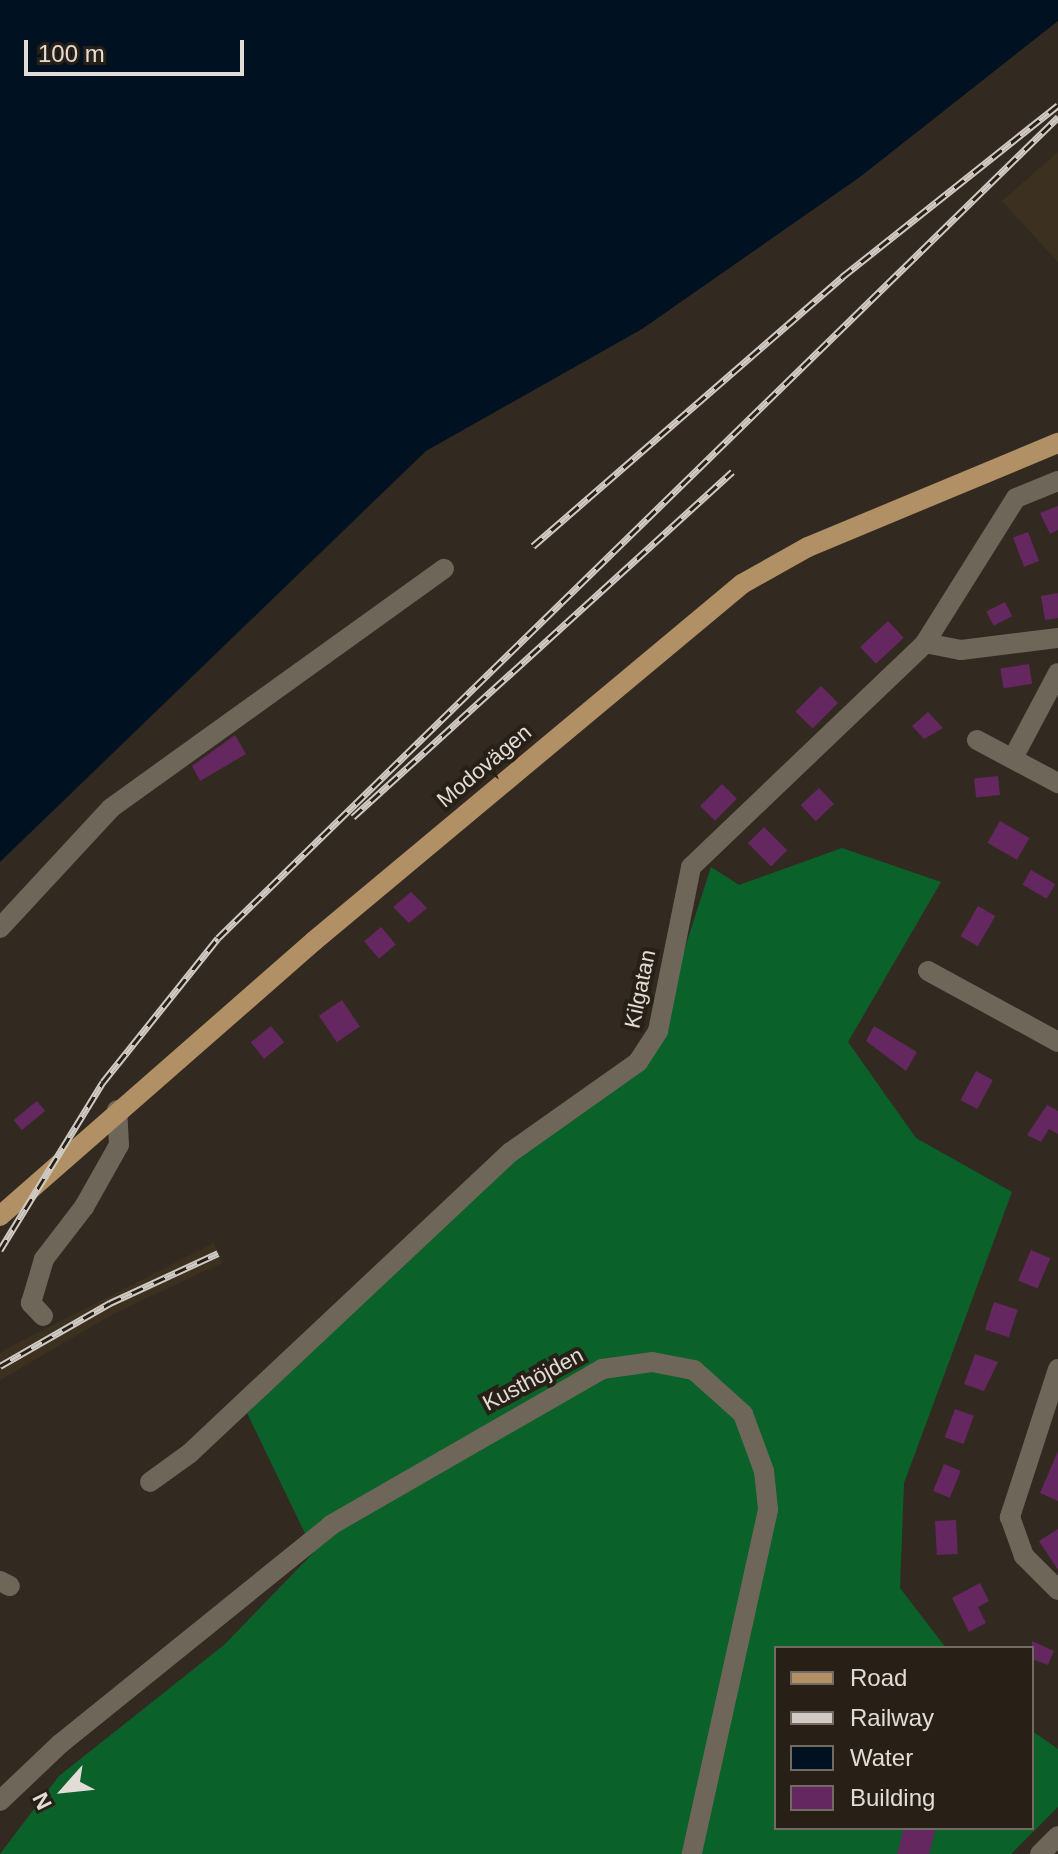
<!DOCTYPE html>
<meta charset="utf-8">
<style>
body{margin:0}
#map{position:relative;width:1058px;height:1854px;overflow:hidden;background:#322a20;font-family:Arial,sans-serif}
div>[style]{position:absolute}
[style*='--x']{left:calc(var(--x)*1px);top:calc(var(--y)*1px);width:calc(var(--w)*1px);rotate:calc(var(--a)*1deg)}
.built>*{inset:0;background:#3c3020}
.forest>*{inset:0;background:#0b612a}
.water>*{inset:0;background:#001221}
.building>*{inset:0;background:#65275f;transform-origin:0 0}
.minor>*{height:20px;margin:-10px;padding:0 10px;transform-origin:10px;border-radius:10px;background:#6f665a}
.major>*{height:20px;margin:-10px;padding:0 10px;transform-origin:10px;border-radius:10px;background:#b29065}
.rail>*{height:7px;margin-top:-3.5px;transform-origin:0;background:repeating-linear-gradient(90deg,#282016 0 12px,#cfcac3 0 24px);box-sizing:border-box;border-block:2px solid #cfcac3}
span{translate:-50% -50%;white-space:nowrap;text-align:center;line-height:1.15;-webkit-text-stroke:8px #282016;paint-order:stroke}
.street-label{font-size:22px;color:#e1dcd5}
.legend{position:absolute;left:774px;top:1646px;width:260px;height:184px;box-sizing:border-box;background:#282016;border:2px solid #726b62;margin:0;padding:10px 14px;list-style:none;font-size:24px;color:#e1dcd5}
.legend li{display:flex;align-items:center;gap:16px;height:40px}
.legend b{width:40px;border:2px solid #726b62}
.north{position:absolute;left:24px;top:1750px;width:80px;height:80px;-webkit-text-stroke:6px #282016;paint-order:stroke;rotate:243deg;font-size:22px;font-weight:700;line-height:32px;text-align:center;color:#e1dcd5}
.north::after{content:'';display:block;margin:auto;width:28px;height:36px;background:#e1dcd5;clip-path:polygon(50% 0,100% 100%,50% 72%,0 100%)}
.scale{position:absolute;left:24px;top:40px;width:220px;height:36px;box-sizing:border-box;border:4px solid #e1dcd5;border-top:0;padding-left:10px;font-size:24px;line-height:28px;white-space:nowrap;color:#e1dcd5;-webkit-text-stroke:6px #282016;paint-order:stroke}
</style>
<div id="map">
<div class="built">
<i style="clip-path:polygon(1058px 152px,1058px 262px,1002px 201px)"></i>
<i style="clip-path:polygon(214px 1243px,222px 1263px,115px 1313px,0 1380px,0 1353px,8px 1348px)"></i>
</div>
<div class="forest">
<i style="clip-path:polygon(842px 848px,941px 882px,848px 1042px,916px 1138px,1012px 1192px,904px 1483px,900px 1588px,946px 1648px,776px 1648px,776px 1828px,1032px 1828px,1032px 1731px,1058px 1749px,1058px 1807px,1011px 1854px,0 1854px,59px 1776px,224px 1645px,314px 1552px,247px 1413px,511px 1152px,629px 1071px,658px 1031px,711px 867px,739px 885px)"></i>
</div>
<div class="water">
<i style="clip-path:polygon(0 0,1058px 0,1058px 21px,860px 177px,642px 329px,426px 451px,0 862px)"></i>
</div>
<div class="building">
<i style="clip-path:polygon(1058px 506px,1058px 530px,1050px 534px,1040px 513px)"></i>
<i style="left:1028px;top:532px;width:31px;height:16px;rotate:69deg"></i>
<i style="clip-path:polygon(1058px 593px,1058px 618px,1045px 620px,1041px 596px)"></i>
<i style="left:1005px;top:602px;width:16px;height:21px;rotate:63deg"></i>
<i style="left:888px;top:621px;width:23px;height:38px;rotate:47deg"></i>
<i style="left:1029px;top:664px;width:20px;height:29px;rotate:81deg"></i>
<i style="left:821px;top:686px;width:24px;height:36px;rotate:45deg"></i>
<i style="clip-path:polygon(928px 712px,943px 728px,924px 739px,912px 726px)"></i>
<i style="clip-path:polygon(235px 735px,246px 754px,200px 781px,192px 766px)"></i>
<i style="left:998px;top:776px;width:19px;height:24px;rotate:84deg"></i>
<i style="left:722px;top:784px;width:21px;height:31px;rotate:45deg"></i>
<i style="left:819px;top:788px;width:22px;height:25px;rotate:47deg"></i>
<i style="left:1000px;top:821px;width:34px;height:25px;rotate:30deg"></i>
<i style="left:764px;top:827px;width:33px;height:23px;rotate:45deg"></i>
<i style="left:1031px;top:870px;width:28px;height:17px;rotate:30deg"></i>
<i style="clip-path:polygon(411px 892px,427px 908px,409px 923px,393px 907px)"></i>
<i style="left:978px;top:906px;width:20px;height:35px;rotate:30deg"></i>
<i style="left:381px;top:927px;width:23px;height:22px;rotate:50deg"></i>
<i style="left:342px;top:1000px;width:32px;height:28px;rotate:56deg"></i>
<i style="left:271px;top:1026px;width:21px;height:26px;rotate:51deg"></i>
<i style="clip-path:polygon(874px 1026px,917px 1052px,906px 1071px,866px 1041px)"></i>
<i style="left:976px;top:1071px;width:19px;height:33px;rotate:28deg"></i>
<i style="left:37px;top:1101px;width:13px;height:30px;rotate:51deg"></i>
<i style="clip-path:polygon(1047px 1105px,1058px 1111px,1058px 1134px,1049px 1129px,1041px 1142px,1027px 1135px)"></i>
<i style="left:1031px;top:1250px;width:21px;height:33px;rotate:23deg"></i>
<i style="left:994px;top:1302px;width:25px;height:29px;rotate:18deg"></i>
<i style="clip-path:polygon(975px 1354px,998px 1362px,984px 1391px,964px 1384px)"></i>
<i style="left:955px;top:1409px;width:20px;height:30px;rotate:20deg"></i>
<i style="clip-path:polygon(1058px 1451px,1058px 1501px,1040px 1493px)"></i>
<i style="left:944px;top:1464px;width:18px;height:29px;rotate:22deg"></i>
<i style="left:956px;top:1520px;width:34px;height:21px;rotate:87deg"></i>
<i style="clip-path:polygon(1058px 1529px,1058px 1570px,1039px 1541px)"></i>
<i style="clip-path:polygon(980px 1583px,989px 1601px,978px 1607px,986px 1623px,969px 1632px,952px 1598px)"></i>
<i style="clip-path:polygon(1032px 1641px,1054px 1651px,1048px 1665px,1032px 1659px)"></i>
<i style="clip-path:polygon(904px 1828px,936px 1828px,929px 1854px,897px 1854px)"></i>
</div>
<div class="minor">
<i style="--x:925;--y:643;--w:37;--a:11"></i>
<i style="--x:961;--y:650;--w:98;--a:-7.1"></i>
<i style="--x:977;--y:740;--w:92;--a:28"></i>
<i style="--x:1013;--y:758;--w:96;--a:-62.1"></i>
<i style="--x:0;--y:928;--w:163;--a:-47.2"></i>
<i style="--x:111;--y:808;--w:410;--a:-35.7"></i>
<i style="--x:928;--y:971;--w:148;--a:28.6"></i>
<i style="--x:43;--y:1316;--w:18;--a:-133"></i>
<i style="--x:31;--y:1303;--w:46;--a:-73.5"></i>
<i style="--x:44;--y:1259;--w:66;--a:-52.4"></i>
<i style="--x:84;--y:1207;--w:71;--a:-60.6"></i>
<i style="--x:119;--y:1145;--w:35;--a:-93"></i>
<i style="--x:1058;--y:1369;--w:156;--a:108"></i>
<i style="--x:1010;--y:1517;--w:41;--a:70.3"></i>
<i style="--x:1024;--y:1556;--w:48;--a:45"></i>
<i style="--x:150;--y:1482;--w:48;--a:-35.7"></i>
<i style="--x:189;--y:1454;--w:441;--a:-43.2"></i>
<i style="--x:511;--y:1152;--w:156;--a:-35.3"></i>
<i style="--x:638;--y:1062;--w:37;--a:-57"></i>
<i style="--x:658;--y:1031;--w:167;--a:-78.6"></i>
<i style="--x:691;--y:867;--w:324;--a:-43.7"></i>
<i style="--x:925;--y:643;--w:171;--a:-57.9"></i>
<i style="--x:1016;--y:498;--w:45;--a:-22"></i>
<i style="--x:0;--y:1581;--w:11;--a:27"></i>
<i style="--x:0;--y:1801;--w:83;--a:-43.5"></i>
<i style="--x:60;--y:1744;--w:348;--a:-38.9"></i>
<i style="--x:331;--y:1525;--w:313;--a:-29.9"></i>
<i style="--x:602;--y:1369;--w:50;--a:-8"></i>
<i style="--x:652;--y:1362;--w:43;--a:10.8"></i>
<i style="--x:694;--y:1370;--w:66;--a:41.9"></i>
<i style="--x:743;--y:1414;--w:61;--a:69.8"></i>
<i style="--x:764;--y:1471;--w:39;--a:84"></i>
<i style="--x:768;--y:1510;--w:352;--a:102.5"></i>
<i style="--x:1040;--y:1854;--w:25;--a:-45"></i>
</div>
<div class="major">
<i style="--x:0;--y:1216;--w:417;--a:-41.2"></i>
<i style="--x:314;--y:941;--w:557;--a:-39.83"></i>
<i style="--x:742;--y:584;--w:76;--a:-29.3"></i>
<i style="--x:808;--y:547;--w:271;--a:-22.6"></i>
</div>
<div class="rail">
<i style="--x:533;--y:546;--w:410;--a:-41"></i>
<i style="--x:842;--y:277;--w:276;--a:-38.5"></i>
<i style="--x:353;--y:817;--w:513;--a:-42.31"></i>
<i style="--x:0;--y:1250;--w:197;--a:-58.5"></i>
<i style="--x:103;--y:1082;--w:184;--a:-51.4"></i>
<i style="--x:218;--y:938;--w:1175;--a:-44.34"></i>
<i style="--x:0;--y:1366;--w:127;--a:-29.8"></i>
<i style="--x:110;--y:1303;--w:119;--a:-24.8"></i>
</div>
<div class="street-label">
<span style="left:484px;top:766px;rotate:-40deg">Modovägen</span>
<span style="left:640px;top:989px;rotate:-78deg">Kilgatan</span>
<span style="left:533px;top:1379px;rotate:-28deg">Kusthöjden</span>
</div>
<ul class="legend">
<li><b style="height:10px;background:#b29065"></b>Road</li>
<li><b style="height:10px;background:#cfcac3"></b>Railway</li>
<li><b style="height:22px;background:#001221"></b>Water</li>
<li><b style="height:22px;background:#65275f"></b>Building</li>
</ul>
<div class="north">N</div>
<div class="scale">100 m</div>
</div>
